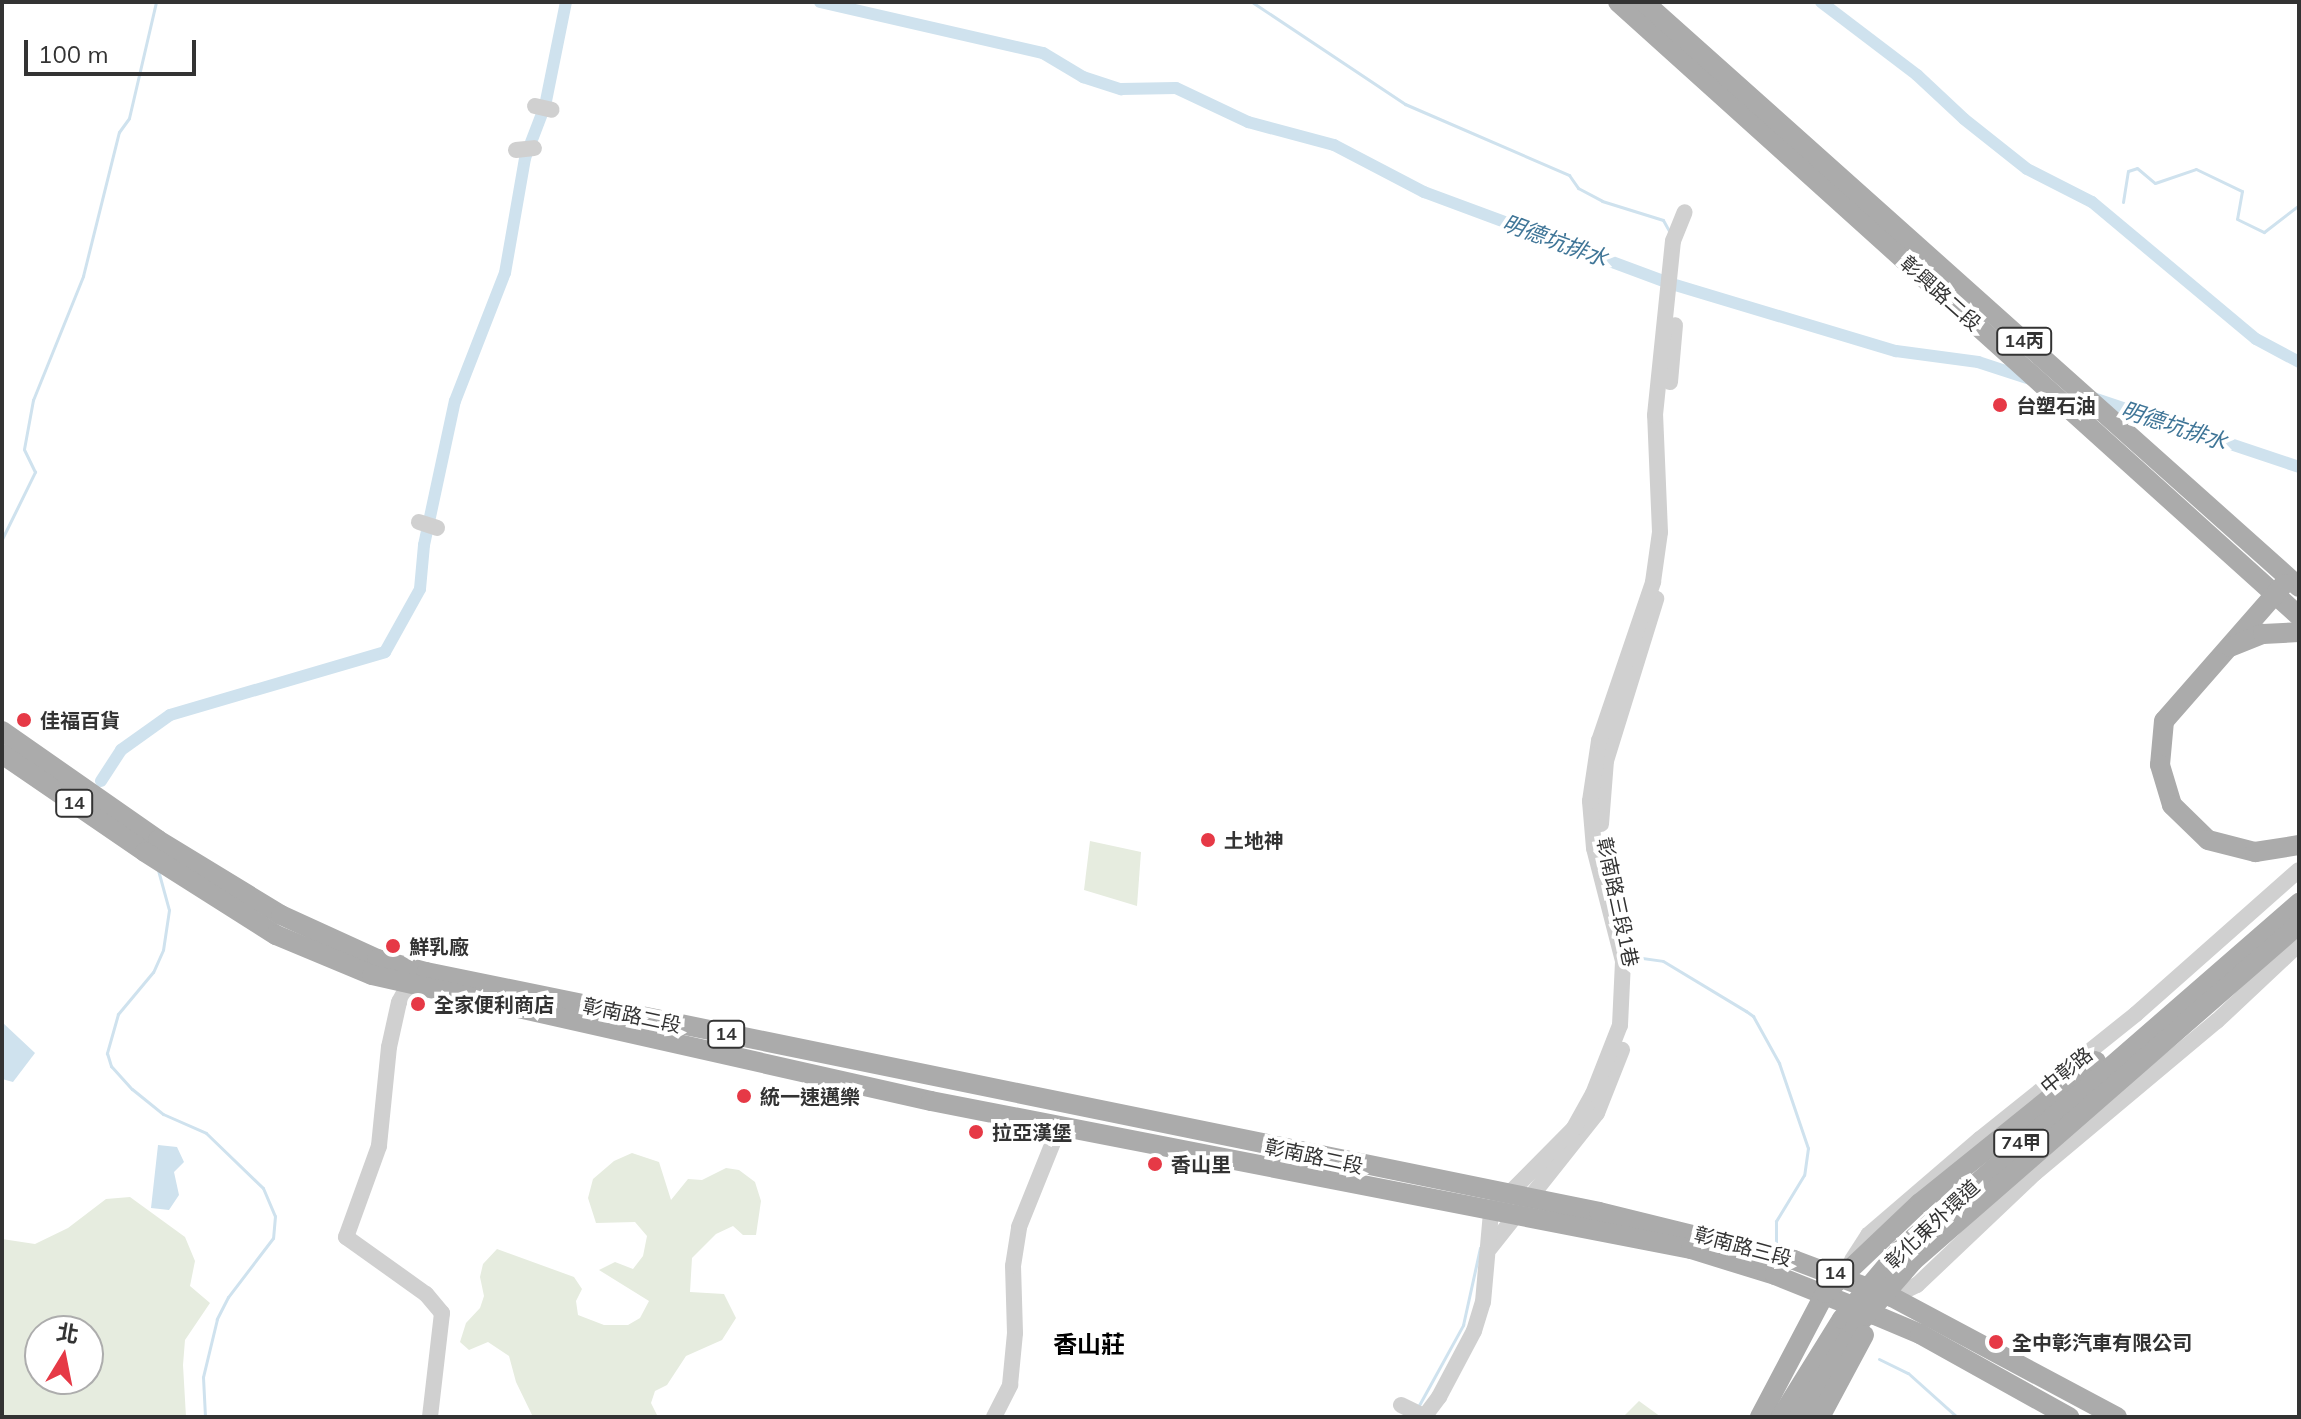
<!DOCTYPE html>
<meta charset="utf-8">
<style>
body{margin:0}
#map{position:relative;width:2301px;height:1419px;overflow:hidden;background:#fff;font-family:Mulish,"Noto Sans TC",sans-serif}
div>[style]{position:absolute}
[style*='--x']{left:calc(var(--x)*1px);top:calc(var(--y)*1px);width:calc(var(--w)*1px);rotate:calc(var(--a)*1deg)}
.green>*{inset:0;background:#e6ecdf}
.water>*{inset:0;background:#cfe2ee}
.stream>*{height:3px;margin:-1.5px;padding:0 1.5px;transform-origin:1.5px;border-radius:1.5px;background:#cfe2ee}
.canal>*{height:12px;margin:-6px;padding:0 6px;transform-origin:6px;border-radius:6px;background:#cfe2ee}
.minor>*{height:16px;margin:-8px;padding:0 8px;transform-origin:8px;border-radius:8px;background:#d0d0d0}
.major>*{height:20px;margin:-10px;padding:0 10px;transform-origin:10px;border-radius:10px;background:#ababab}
.dots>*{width:22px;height:22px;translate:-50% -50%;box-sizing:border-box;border:4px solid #fff;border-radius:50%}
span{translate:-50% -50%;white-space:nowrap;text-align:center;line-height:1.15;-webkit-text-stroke:8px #fff;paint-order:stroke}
.shield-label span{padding:2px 6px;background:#fff;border:2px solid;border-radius:6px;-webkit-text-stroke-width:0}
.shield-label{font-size:18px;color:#333;font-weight:700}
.street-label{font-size:20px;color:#333}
.poi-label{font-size:20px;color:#333;font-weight:700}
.left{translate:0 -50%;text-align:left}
.water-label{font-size:22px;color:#3f7597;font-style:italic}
.quarter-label{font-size:24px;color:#000;font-weight:700}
.frame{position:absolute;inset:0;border:4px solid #333;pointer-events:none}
.north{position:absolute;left:24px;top:1315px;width:80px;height:80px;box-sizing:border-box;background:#fff;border:2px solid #adadad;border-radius:50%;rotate:10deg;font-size:22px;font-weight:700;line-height:32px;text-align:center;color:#333}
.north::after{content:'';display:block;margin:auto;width:28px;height:36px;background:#e63946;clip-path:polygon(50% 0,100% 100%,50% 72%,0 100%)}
.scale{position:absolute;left:24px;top:40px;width:172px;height:36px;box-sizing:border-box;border:4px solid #333;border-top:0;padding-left:10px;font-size:24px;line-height:28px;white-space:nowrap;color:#333;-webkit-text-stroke:6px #fff;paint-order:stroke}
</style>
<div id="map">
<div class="green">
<i style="clip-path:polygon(1090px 841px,1141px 852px,1137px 906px,1084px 890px)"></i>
<i style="clip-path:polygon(632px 1153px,659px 1162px,671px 1200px,688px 1179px,702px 1180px,726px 1168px,739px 1170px,755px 1182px,761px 1201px,756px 1235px,743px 1235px,733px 1226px,716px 1234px,692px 1258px,690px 1292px,724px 1294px,736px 1318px,722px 1340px,686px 1356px,667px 1385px,655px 1391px,651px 1403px,658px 1417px,533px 1417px,516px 1382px,509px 1356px,488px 1342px,469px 1350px,460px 1342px,466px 1323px,480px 1308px,484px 1296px,480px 1277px,483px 1264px,497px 1249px,574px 1277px,582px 1289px,576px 1301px,578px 1315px,604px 1325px,628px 1325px,640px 1318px,649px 1301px,599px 1270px,615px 1262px,633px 1269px,643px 1256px,647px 1236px,635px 1222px,596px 1223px,588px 1198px,593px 1179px,614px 1161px)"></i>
<i style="clip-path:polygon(evenodd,130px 1197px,185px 1237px,195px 1261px,190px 1286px,210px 1303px,185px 1340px,183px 1365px,186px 1417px,2px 1417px,2px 1239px,35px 1244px,68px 1228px,106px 1199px,130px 1197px,40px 1331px,88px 1331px,88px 1379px,40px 1379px,40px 1331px)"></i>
<i style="clip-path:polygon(1639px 1401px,1661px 1417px,1623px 1417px)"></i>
</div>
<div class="water">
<i style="clip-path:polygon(2px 1022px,35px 1053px,13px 1082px,2px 1079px)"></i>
<i style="clip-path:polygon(158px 1145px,177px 1147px,184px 1162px,174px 1172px,179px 1195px,169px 1210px,151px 1208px)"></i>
</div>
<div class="stream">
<i style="--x:1252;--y:2;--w:184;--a:33.7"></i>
<i style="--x:1405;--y:104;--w:179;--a:23.4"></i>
<i style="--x:1569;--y:175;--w:16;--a:55"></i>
<i style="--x:1578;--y:188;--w:27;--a:28"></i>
<i style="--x:1602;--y:201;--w:64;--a:17.3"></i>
<i style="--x:1663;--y:220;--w:13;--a:61"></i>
<i style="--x:2123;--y:202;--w:31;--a:-81"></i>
<i style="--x:2128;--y:171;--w:9;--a:-18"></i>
<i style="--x:2137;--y:168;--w:23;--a:40"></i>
<i style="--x:2155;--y:183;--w:43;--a:-18.9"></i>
<i style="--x:2196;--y:169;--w:51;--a:25.6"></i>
<i style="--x:2242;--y:191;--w:28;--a:100"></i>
<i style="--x:2237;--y:219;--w:30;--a:26"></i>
<i style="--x:2264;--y:232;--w:44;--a:-37.6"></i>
<i style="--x:2;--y:539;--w:75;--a:-63.8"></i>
<i style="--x:35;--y:472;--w:25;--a:-116"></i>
<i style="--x:24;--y:449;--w:50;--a:-79.6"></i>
<i style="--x:33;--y:400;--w:134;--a:-68"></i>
<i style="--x:83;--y:276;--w:148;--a:-76"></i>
<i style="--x:119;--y:132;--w:17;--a:-54"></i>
<i style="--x:129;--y:118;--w:119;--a:-76.9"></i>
<i style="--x:158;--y:870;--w:41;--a:74.6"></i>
<i style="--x:169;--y:910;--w:40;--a:98.5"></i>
<i style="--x:163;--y:950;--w:24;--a:114"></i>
<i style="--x:153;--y:972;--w:55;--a:129.8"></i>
<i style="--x:118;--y:1014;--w:41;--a:105.8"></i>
<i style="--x:107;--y:1053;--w:14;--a:73"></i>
<i style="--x:111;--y:1066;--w:31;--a:48"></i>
<i style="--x:132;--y:1089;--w:40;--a:39"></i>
<i style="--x:163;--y:1114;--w:47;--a:23.8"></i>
<i style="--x:206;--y:1133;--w:79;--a:44"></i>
<i style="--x:263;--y:1188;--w:30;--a:67"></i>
<i style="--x:275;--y:1216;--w:22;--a:95"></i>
<i style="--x:273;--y:1238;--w:74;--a:127.3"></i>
<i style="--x:228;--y:1297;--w:25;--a:117"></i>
<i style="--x:217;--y:1319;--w:60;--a:103.6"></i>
<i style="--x:203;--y:1377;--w:40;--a:87.1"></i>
<i style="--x:1628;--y:956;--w:35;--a:8"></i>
<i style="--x:1663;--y:961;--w:97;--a:31.1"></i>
<i style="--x:1746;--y:1011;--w:9;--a:36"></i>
<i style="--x:1753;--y:1016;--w:54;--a:61"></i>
<i style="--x:1779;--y:1063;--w:90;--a:71.2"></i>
<i style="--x:1808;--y:1148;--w:27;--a:98"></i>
<i style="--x:1804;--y:1175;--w:54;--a:121.3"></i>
<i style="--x:1776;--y:1221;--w:21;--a:90"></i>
<i style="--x:1879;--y:1359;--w:32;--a:26"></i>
<i style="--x:1908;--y:1373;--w:66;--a:41.9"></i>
<i style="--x:1418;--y:1407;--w:94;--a:-61.2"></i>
<i style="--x:1463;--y:1325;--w:79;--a:-77.6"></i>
</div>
<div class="canal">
<i style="--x:820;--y:2;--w:229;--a:12.9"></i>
<i style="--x:1043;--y:53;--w:47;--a:31"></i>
<i style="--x:1083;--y:77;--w:40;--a:18"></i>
<i style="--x:1121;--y:89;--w:55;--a:-1"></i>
<i style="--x:1176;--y:88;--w:80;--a:25.3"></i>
<i style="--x:1248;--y:122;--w:89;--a:15"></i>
<i style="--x:1334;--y:145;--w:102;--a:27.6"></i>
<i style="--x:1424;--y:192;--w:265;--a:20.4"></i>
<i style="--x:1672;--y:284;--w:234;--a:16.7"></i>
<i style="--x:1896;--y:351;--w:83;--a:7.6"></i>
<i style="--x:1978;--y:362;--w:55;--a:18.1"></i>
<i style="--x:1821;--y:2;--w:121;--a:37.2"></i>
<i style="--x:1917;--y:75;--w:64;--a:43.1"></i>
<i style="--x:1964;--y:119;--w:80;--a:38.4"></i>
<i style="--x:2027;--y:169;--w:73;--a:26.9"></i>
<i style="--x:2092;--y:202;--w:214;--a:39.9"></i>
<i style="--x:2256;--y:339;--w:49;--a:28.1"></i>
<i style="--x:2093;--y:398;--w:217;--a:18.5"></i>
<i style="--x:101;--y:781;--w:37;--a:-57"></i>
<i style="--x:121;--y:750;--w:60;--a:-35.5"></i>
<i style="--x:170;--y:715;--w:224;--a:-16.3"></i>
<i style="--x:385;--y:652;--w:72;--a:-60.9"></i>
<i style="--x:420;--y:589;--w:44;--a:-84.8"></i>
<i style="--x:424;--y:545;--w:147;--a:-77.9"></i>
<i style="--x:455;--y:401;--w:137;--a:-68.7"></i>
<i style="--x:505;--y:273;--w:117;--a:-80.1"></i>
<i style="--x:525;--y:158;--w:56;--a:-69"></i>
<i style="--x:545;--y:106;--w:106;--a:-78.6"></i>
</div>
<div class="minor">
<i style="--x:535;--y:106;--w:17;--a:13"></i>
<i style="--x:516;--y:150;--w:18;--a:-6"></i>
<i style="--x:1670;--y:382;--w:57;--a:-85"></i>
<i style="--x:419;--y:522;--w:19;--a:18"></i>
<i style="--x:1601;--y:824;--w:63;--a:-85.5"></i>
<i style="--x:1606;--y:761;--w:170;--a:-72.8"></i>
<i style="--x:408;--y:986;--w:18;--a:119"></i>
<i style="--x:399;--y:1002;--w:46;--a:102.5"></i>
<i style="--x:389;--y:1047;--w:100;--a:95.8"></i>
<i style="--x:379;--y:1146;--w:97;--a:109.9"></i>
<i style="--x:346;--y:1237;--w:98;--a:35.5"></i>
<i style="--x:426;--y:1294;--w:25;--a:50"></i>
<i style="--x:442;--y:1313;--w:105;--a:96.6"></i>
<i style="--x:1490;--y:1248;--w:172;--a:-51.6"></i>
<i style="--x:1597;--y:1113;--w:68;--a:-68.4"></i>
<i style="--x:1852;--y:1260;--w:30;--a:-57"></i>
<i style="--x:1868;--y:1235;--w:148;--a:-40.6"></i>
<i style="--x:1980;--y:1139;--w:200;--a:-38.7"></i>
<i style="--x:2136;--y:1014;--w:217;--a:-41.5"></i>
<i style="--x:1892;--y:1297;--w:28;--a:-26"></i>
<i style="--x:1917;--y:1285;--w:163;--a:-43.5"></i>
<i style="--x:2035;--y:1173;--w:237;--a:-39.9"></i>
<i style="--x:2217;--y:1021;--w:112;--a:-43.2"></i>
<i style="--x:1401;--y:1405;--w:25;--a:26"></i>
<i style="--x:994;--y:1417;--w:36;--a:-63"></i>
<i style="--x:1010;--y:1385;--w:52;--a:-84.5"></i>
<i style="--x:1015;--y:1333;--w:67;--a:-91.7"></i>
<i style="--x:1013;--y:1266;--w:39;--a:-81"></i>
<i style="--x:1019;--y:1227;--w:110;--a:-68.1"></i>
<i style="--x:1424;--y:1417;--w:25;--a:-53"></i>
<i style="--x:1439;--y:1397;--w:75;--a:-62.1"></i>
<i style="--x:1474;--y:1331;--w:30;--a:-73"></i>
<i style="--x:1483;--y:1302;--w:90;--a:-84.9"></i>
<i style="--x:1491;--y:1212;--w:118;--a:-45.3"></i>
<i style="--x:1574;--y:1128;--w:39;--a:-61"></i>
<i style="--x:1593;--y:1094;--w:74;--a:-68.6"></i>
<i style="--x:1620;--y:1025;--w:64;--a:-87.3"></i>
<i style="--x:1623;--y:961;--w:117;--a:-104.4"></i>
<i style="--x:1594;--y:848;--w:47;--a:-94.9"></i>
<i style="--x:1590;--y:801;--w:61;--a:-81.5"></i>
<i style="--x:1599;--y:741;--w:168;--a:-71.2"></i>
<i style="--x:1653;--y:582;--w:50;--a:-82"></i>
<i style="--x:1660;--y:532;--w:117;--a:-92.4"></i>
<i style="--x:1655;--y:415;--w:175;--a:-84.1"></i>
<i style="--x:1673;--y:241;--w:31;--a:-68"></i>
</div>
<div class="major">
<i style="--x:1618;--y:2;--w:917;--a:42.04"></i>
<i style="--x:1644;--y:2;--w:878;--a:41.77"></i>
<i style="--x:2284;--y:584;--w:182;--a:131.2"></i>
<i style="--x:2164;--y:721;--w:44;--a:95.2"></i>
<i style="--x:2160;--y:765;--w:42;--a:73.3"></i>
<i style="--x:2172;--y:805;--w:50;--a:44.2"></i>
<i style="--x:2208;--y:840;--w:49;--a:14.3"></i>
<i style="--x:2255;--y:852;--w:45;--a:-9"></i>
<i style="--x:2230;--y:647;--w:35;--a:-22"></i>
<i style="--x:2263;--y:634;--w:36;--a:-3"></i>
<i style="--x:2;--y:731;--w:190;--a:34.9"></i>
<i style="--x:158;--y:840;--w:144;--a:31.4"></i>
<i style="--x:281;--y:915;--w:106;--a:24.6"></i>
<i style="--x:377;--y:959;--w:51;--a:14.9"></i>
<i style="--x:426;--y:972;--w:1197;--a:11.56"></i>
<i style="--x:1599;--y:1212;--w:201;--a:13.8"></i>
<i style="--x:1794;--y:1260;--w:105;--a:20.7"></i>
<i style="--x:1892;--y:1297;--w:255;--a:28.1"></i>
<i style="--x:2;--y:754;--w:173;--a:34.4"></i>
<i style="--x:145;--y:852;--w:155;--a:32.4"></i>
<i style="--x:276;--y:935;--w:104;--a:22.6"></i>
<i style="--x:372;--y:975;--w:573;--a:12.7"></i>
<i style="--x:931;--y:1101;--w:774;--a:11.02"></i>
<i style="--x:1691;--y:1249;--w:88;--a:17.2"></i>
<i style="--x:1775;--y:1275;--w:108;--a:21.8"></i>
<i style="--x:1875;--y:1315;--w:49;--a:22.9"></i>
<i style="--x:1920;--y:1334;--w:171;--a:29.1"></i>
<i style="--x:1760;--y:1417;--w:140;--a:-62.3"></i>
<i style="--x:1825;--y:1293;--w:131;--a:-43.5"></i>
<i style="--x:1920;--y:1203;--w:226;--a:-38.9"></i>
<i style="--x:1781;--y:1417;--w:115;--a:-58.1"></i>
<i style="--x:1842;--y:1319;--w:90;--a:-50"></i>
<i style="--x:1900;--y:1250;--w:529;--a:-41.01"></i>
<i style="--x:1799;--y:1417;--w:105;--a:-57.8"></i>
<i style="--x:1855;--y:1328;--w:89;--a:-49.1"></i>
<i style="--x:1913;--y:1261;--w:512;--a:-41.12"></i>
<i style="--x:1820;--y:1417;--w:93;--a:-61.8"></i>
</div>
<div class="dots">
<i style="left:2000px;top:405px;background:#e63946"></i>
<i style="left:24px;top:720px;background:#e63946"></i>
<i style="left:1208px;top:840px;background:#e63946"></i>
<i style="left:393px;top:946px;background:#e63946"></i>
<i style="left:418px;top:1004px;background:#e63946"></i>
<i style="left:744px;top:1096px;background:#e63946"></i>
<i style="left:976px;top:1132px;background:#e63946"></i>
<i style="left:1155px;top:1164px;background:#e63946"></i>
<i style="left:1996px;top:1342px;background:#e63946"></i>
</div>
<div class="shield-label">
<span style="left:2024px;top:341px">14丙</span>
<span style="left:74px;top:803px">14</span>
<span style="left:726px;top:1034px">14</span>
<span style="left:2021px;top:1143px">74甲</span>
<span style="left:1835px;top:1273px">14</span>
</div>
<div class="street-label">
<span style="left:1941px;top:293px;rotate:42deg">彰興路二段</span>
<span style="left:1618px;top:902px;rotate:78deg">彰南路三段1巷</span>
<span style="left:632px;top:1015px;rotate:12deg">彰南路二段</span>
<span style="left:2066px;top:1070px;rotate:-39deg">中彰路</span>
<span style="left:1314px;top:1156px;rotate:12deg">彰南路二段</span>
<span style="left:1932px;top:1224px;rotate:-43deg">彰化東外環道</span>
<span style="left:1743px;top:1246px;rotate:15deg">彰南路三段</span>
</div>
<div class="poi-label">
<span class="left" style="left:2016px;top:405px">台塑石油</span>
<span class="left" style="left:40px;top:720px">佳福百貨</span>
<span class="left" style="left:1224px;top:840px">土地神</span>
<span class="left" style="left:409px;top:946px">鮮乳廠</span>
<span class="left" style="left:434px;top:1004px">全家便利商店</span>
<span class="left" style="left:760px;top:1096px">統一速邁樂</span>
<span class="left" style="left:992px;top:1132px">拉亞漢堡</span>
<span class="left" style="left:1171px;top:1164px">香山里</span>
<span class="left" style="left:2012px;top:1342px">全中彰汽車有限公司</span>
</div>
<div class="water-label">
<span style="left:1555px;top:241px;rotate:20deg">明德坑排水</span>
<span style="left:2174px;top:426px;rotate:18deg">明德坑排水</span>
</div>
<div class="quarter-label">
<span style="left:1089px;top:1345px">香山莊</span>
</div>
<div class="frame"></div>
<div class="north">北</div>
<div class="scale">100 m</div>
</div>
